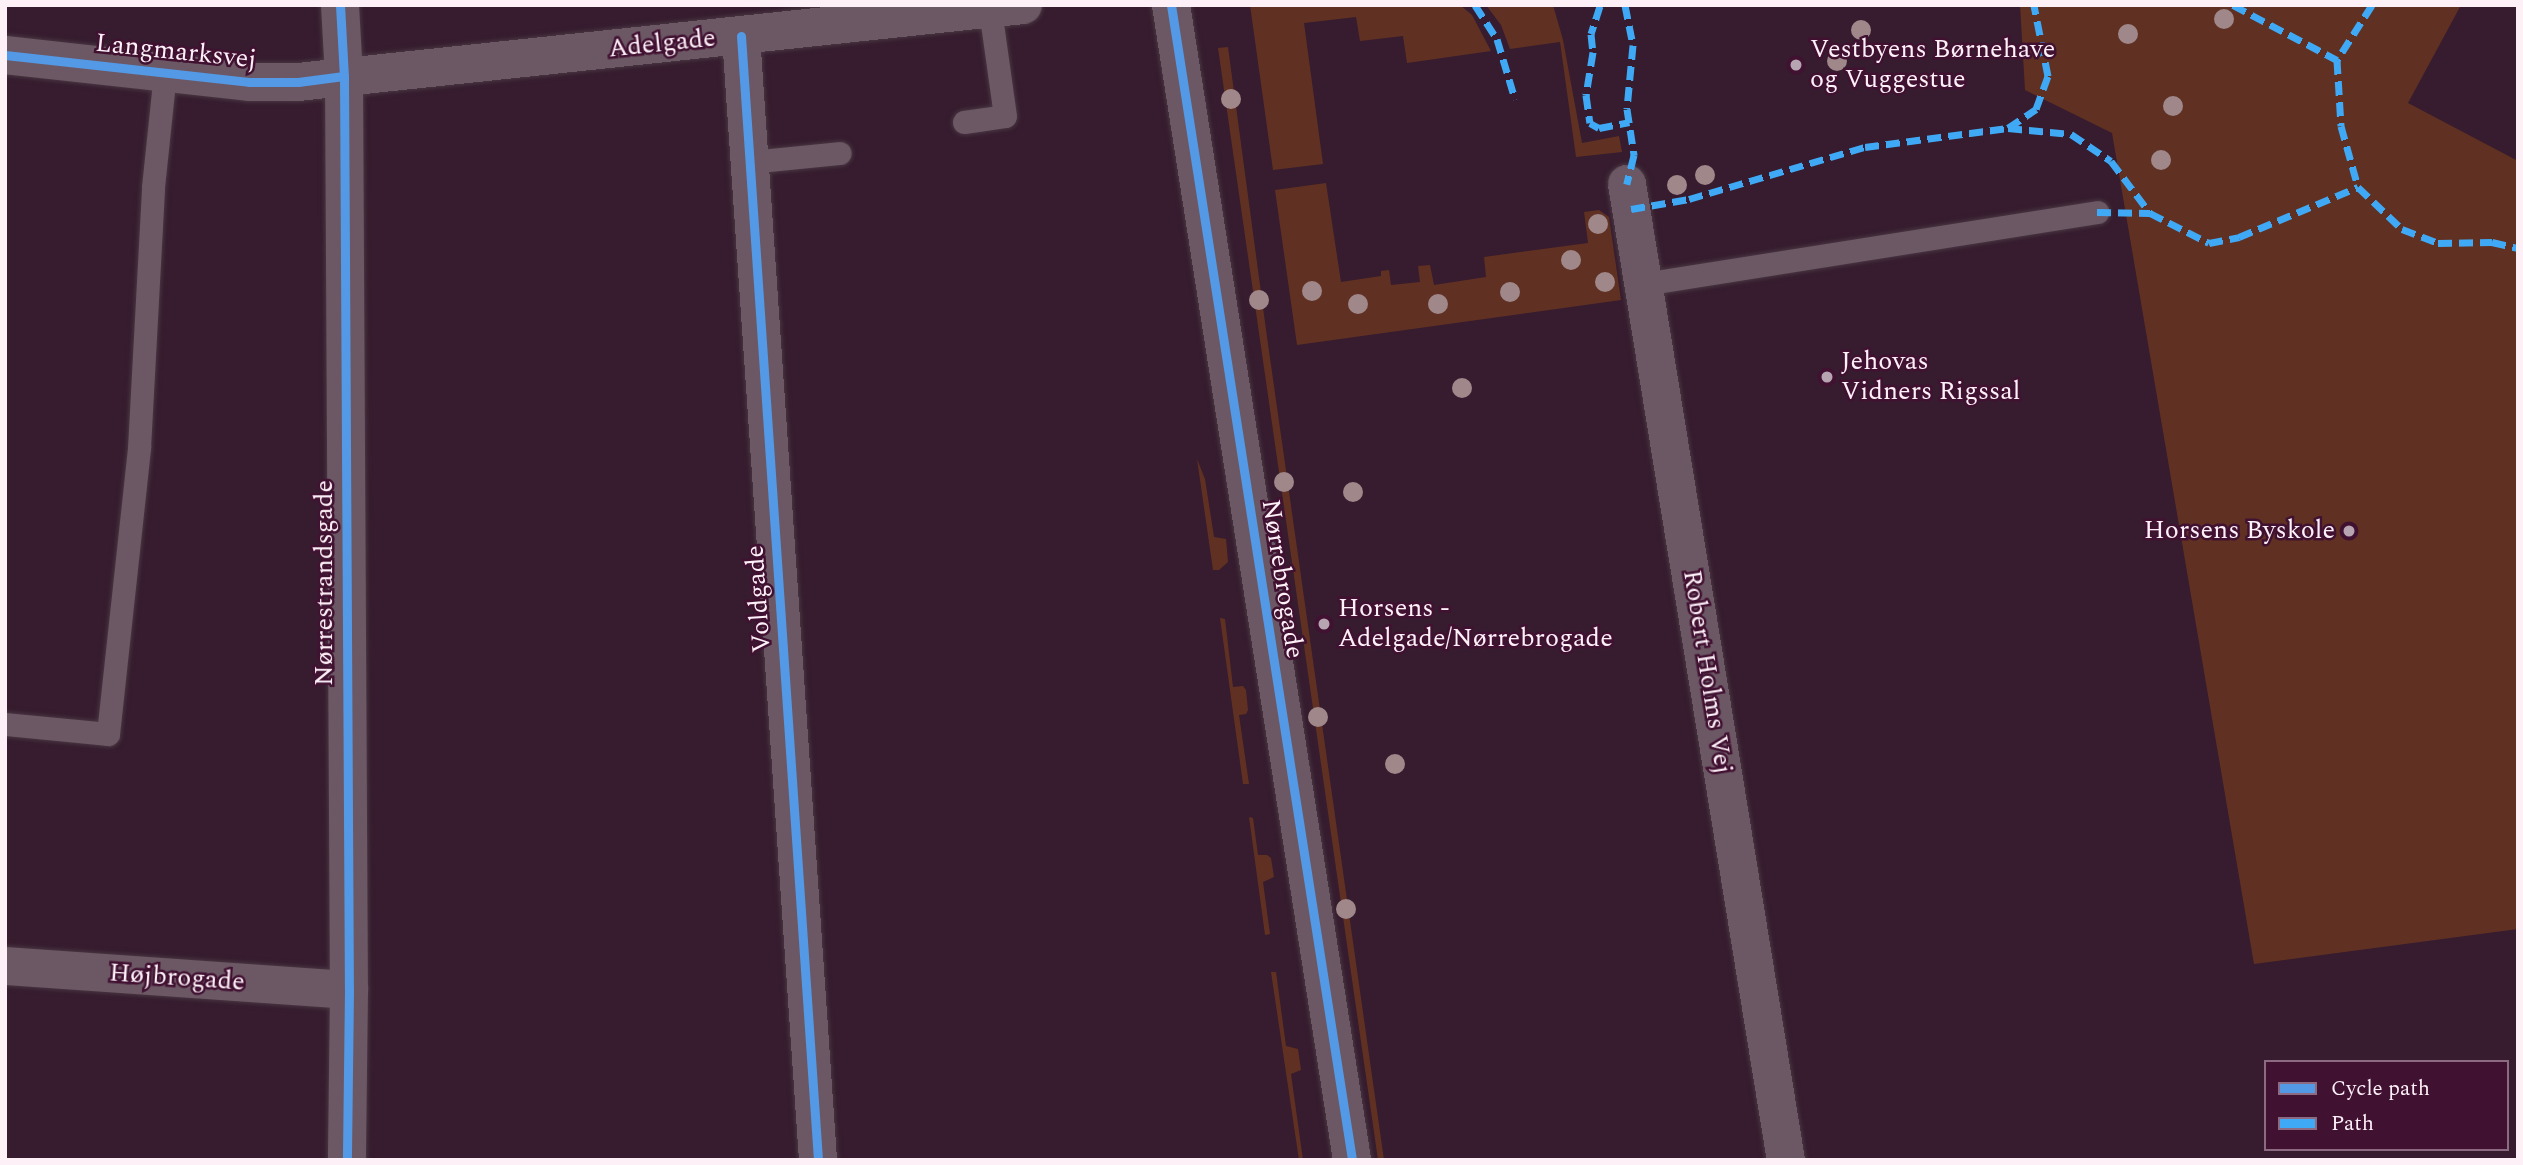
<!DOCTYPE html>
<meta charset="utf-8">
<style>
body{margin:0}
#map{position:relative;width:2523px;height:1165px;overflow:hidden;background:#361c2e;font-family:Spectral,serif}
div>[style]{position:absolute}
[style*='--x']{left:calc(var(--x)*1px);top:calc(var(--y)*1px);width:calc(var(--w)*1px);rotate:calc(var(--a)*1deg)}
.green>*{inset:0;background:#603122}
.roads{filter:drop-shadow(0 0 2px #483642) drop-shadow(0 0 2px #483642)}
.lane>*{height:23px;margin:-11.5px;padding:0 11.5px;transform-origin:11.5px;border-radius:11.5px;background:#6c5864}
.street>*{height:38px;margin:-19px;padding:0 19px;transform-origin:19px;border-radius:19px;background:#6c5864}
.secondary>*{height:38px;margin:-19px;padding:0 19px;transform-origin:19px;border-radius:19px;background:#6c5864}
.quiet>*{height:7px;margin-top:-3.5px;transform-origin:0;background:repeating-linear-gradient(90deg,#3fa9f5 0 14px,transparent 0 21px)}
.cycleway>*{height:9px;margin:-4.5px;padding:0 4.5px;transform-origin:4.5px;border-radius:4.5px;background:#5399e6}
.trees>*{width:20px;height:20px;margin:-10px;border-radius:50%;background:#9f878a}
.dots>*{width:19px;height:19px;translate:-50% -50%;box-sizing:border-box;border:4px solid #411132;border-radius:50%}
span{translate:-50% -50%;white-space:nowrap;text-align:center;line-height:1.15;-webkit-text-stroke:5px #411132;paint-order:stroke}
.street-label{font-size:26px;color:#fdf0f7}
.poi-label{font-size:26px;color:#fdf0f7}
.left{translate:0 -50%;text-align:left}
.right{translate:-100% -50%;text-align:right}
.frame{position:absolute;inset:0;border:7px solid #fdf0f7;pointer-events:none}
.legend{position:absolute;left:2264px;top:1060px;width:245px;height:91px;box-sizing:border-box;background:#411132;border:2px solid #8c6a81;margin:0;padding:9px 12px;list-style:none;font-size:21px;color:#fdf0f7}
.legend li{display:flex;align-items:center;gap:14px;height:35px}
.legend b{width:35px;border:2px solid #8c6a81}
</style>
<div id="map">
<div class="green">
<i style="clip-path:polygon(1250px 5px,1460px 5px,1472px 15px,1491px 51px,1407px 63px,1403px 36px,1360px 41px,1356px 17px,1304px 23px,1323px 164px,1273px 170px)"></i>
<i style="clip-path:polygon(1486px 5px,1553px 5px,1563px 40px,1582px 143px,1619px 136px,1622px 152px,1576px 157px,1560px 42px,1510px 49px,1501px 25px)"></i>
<i style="clip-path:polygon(2020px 5px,2461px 5px,2408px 103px,2518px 161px,2518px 929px,2254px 964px,2112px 133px,2025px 90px)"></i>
<i style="clip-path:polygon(1228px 47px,1267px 337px,1384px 1160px,1378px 1160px,1218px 48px)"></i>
<i style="clip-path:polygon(1326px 183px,1341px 282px,1381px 276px,1381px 271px,1389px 270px,1391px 285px,1420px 282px,1418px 266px,1430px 265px,1434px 285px,1486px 277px,1484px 257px,1588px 243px,1584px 212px,1599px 210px,1609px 217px,1621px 300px,1297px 345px,1275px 190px)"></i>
<i style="clip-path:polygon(1197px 459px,1205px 479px,1214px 537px,1226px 539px,1228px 562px,1219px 570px,1213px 570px)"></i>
<i style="clip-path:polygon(1220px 618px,1225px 619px,1233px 687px,1243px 686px,1246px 690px,1248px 710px,1246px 714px,1239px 715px,1249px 784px,1243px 784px)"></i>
<i style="clip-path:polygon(1249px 817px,1253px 818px,1258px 855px,1267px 855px,1271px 858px,1274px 877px,1263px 882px,1270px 934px,1265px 935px)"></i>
<i style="clip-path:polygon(1271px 972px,1276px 972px,1286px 1046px,1298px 1049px,1301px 1070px,1291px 1074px,1303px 1160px,1299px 1160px)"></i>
</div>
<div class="roads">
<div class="lane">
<i style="--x:964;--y:122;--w:41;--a:-8.3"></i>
<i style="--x:1005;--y:116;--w:108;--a:-98"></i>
<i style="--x:750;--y:162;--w:90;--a:-5.7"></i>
<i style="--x:1643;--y:284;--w:460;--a:-9"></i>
<i style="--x:5;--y:724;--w:103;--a:5.5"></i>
<i style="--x:108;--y:734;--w:288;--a:-83.8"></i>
<i style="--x:139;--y:448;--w:261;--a:-86.9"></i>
<i style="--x:153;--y:187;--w:115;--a:-84"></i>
</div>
<div class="street">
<i style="--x:340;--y:5;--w:71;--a:86.8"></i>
<i style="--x:344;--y:76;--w:914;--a:89.69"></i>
<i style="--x:349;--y:990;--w:170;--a:90.7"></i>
<i style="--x:741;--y:36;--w:1127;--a:86.08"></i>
<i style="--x:1627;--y:184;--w:989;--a:80.75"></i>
<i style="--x:5;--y:966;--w:345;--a:4"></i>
</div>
<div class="secondary">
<i style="--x:1171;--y:5;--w:1169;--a:81.09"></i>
<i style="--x:5;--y:55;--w:245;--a:6.3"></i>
<i style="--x:249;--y:82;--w:49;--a:0"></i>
<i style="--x:298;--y:82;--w:729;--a:-6.06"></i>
</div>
</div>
<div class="quiet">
<i style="--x:1475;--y:5;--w:40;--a:57.1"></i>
<i style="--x:1497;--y:39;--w:63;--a:73.3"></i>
<i style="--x:1625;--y:5;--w:41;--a:78.7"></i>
<i style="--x:1633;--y:45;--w:64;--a:95.4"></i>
<i style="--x:1627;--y:109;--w:47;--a:81.3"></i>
<i style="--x:1634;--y:155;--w:30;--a:104"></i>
<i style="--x:2233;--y:5;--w:118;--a:27.9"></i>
<i style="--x:2372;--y:5;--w:65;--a:122.5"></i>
<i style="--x:2337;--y:60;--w:66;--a:86.5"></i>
<i style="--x:2341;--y:126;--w:63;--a:74.4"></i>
<i style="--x:2358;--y:187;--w:61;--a:43.7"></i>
<i style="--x:2402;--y:229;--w:39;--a:21"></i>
<i style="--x:2438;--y:243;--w:54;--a:-1.1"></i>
<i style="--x:2492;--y:242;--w:27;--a:13"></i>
<i style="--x:1600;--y:6;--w:29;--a:108"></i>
<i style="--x:1591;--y:34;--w:18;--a:84"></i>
<i style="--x:1593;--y:52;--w:44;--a:99.2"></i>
<i style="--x:1586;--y:95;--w:28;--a:82"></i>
<i style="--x:1590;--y:123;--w:10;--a:29"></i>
<i style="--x:1599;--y:128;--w:31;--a:-11"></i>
<i style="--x:2008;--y:128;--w:34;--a:-34"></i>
<i style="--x:2036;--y:109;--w:35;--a:-70"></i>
<i style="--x:2048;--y:76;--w:72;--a:-101.2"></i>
<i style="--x:1631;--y:209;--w:59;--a:-9.8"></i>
<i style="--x:1689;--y:199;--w:184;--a:-16.5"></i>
<i style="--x:1865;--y:147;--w:144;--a:-7.6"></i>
<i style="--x:2008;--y:128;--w:63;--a:5.4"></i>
<i style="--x:2071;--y:134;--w:48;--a:34"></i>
<i style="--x:2111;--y:161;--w:65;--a:53.1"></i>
<i style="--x:2097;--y:212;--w:53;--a:1.1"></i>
<i style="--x:2150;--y:213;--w:66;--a:27"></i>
<i style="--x:2209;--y:243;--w:31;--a:-11"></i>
<i style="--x:2239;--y:237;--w:129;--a:-22.8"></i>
</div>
<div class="cycleway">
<i style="--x:340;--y:5;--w:71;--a:86.8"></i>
<i style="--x:344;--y:76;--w:914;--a:89.69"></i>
<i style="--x:349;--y:990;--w:170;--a:90.7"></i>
<i style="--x:1171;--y:5;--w:1169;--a:81.09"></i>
<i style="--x:741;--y:36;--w:1127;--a:86.08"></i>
<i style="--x:5;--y:55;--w:245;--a:6.3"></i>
<i style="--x:249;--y:82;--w:49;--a:0"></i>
<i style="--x:298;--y:82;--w:46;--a:-7.4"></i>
</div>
<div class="trees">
<i style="left:2224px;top:19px"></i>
<i style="left:1861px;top:30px"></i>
<i style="left:2128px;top:34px"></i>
<i style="left:1837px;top:61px"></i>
<i style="left:1231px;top:99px"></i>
<i style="left:2173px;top:106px"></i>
<i style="left:2161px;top:160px"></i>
<i style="left:1705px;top:175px"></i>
<i style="left:1677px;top:185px"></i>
<i style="left:1598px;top:224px"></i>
<i style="left:1571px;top:260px"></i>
<i style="left:1605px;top:282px"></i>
<i style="left:1312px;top:291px"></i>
<i style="left:1510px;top:292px"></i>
<i style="left:1259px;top:300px"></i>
<i style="left:1358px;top:304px"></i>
<i style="left:1438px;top:304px"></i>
<i style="left:1462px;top:388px"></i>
<i style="left:1284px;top:482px"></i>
<i style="left:1353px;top:492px"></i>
<i style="left:1318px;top:717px"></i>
<i style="left:1395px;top:764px"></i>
<i style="left:1346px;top:909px"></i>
</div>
<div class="dots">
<i style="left:1796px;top:65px;background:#b7a6b1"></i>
<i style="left:1827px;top:377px;background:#b7a6b1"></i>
<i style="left:2349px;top:531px;background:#b7a6b1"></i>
<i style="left:1324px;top:624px;background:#b7a6b1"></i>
</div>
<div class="street-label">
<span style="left:662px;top:44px;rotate:-6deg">Adelgade</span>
<span style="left:176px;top:52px;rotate:6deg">Langmarksvej</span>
<span style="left:1282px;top:579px;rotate:81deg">Nørrebrogade</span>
<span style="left:325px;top:583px;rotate:-90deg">Nørrestrandsgade</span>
<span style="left:759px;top:599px;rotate:-94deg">Voldgade</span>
<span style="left:1707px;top:672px;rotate:81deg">Robert Holms Vej</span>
<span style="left:177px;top:978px;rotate:4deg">Højbrogade</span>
</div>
<div class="poi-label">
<span class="left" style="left:1810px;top:65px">Vestbyens Børnehave<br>og Vuggestue</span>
<span class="left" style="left:1841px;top:377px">Jehovas<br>Vidners Rigssal</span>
<span class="right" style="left:2335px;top:531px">Horsens Byskole</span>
<span class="left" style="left:1338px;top:624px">Horsens -<br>Adelgade/Nørrebrogade</span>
</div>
<div class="frame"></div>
<ul class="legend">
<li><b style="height:9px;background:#5399e6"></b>Cycle path</li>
<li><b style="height:9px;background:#3fa9f5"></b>Path</li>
</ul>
</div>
